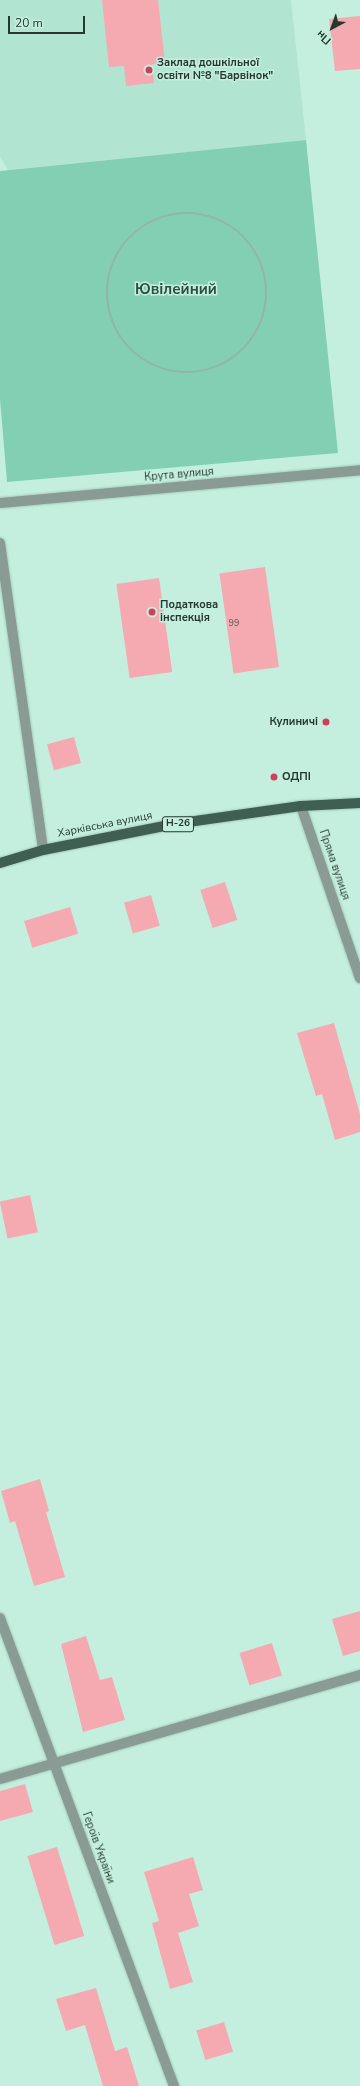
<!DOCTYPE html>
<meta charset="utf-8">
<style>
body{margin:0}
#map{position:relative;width:360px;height:2086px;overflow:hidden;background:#c4efde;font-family:"Nunito Sans",sans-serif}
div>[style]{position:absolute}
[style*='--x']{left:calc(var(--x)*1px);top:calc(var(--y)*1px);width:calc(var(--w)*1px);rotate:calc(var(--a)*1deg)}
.built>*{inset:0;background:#b1e4d1}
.green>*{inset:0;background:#83cfb4}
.building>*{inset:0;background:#f5aab2;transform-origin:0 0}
.path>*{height:2.5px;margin-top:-1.25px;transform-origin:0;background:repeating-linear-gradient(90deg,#93b5a7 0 4px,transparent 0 6px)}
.path>.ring{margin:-1.25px;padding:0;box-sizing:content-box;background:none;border:2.5px solid #93b5a7;border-radius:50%}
.roads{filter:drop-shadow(0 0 1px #a4cabb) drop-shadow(0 0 1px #a4cabb)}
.lane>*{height:10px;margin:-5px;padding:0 5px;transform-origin:5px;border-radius:5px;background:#899b94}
.street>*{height:10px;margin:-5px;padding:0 5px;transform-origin:5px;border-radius:5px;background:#899b94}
.primary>*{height:10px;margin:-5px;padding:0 5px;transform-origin:5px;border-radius:5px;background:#3f5f53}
.dots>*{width:11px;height:11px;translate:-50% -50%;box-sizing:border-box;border:2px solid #c4efde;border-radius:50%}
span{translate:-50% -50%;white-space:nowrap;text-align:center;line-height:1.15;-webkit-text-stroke:3px #c4efde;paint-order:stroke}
.number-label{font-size:9px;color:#5a5450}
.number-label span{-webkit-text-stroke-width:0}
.shield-label span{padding:1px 3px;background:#c4efde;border:1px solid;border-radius:3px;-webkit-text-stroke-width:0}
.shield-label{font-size:10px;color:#263730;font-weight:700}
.poi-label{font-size:11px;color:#263730;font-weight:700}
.left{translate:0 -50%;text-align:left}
.right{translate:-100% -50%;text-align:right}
.street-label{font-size:11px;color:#263730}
.district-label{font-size:15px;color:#274e41;font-weight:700}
.north{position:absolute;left:312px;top:8px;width:40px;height:40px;-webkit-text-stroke:3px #c4efde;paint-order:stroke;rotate:221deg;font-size:11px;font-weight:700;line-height:16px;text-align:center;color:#263730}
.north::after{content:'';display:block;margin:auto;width:14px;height:18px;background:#263730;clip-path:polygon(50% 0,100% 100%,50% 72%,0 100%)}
.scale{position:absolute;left:8px;top:16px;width:77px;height:18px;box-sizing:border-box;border:2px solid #263730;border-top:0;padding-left:5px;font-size:12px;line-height:14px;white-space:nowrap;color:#263730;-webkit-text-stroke:3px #c4efde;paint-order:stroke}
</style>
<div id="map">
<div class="built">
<i style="clip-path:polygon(0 0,291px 0,306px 140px,8px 170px,0 157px)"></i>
</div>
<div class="green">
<i style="clip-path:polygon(306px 140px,338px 453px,7px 482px,0 399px,0 171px)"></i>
</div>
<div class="building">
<i style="clip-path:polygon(102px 0,158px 0,165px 63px,152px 64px,154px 83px,126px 86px,124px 66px,109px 67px)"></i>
<i style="clip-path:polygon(360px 16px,360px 69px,335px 71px,329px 19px)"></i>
<i style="left:265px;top:567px;width:101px;height:46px;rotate:82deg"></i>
<i style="left:159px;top:578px;width:95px;height:43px;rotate:82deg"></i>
<i style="left:74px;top:737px;width:27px;height:28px;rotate:75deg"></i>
<i style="left:225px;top:882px;width:40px;height:26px;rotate:72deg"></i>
<i style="left:151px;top:895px;width:32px;height:28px;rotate:74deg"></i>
<i style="left:70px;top:907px;width:28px;height:48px;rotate:73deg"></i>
<i style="clip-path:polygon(334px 1023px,360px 1114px,360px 1132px,335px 1140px,322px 1094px,316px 1096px,297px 1033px)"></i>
<i style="left:30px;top:1195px;width:38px;height:31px;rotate:78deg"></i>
<i style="clip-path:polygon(40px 1479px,49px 1511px,46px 1512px,65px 1577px,34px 1586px,15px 1521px,10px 1523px,1px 1491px)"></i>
<i style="clip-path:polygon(360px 1611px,360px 1651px,343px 1656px,332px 1619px)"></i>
<i style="clip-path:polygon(86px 1636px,100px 1680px,112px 1677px,125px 1720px,83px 1732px,61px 1644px)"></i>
<i style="left:272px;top:1643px;width:34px;height:34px;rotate:73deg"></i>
<i style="clip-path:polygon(25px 1784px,33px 1812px,0 1821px,0 1791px)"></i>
<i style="left:57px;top:1847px;width:93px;height:31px;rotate:73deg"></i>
<i style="clip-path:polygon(193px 1857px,203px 1890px,189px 1894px,199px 1926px,178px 1933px,193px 1982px,170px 1989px,152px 1923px,159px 1921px,144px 1872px)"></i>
<i style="clip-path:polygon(96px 1988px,115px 2051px,127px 2047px,139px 2086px,103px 2086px,85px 2025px,66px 2031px,56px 1999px)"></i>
<i style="left:224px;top:2022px;width:31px;height:29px;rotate:73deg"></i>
</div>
<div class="path">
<i class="ring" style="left:107px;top:213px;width:157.5px;height:157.5px"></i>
</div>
<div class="roads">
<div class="lane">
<i style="--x:0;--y:543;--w:310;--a:82"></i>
</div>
<div class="street">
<i style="--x:0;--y:503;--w:362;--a:-5.2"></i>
<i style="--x:301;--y:806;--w:182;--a:71.1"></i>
<i style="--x:0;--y:1618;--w:499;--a:69.6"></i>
<i style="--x:0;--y:1779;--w:375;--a:-16.1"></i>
</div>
<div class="primary">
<i style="--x:0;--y:863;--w:45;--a:-16.8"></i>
<i style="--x:43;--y:850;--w:134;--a:-11.2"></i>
<i style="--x:174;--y:824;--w:128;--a:-8.1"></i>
<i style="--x:301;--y:806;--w:59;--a:-2.9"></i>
</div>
</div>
<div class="dots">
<i style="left:149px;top:70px;background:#d0405e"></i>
<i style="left:152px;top:612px;background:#d0405e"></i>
<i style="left:326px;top:722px;background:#d0405e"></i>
<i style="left:274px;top:777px;background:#d0405e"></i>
</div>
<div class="number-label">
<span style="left:234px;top:623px">99</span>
</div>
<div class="shield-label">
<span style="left:178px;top:824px">Н-26</span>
</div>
<div class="poi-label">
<span class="left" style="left:157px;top:70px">Заклад дошкільної<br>освіти №8 "Барвінок"</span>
<span class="left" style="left:160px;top:612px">Податкова<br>інспекція</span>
<span class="right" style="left:318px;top:722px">Кулиничі</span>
<span class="left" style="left:282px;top:777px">ОДПІ</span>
</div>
<div class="street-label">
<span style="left:179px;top:475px;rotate:-5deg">Крута вулиця</span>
<span style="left:105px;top:825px;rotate:-11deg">Харківська вулиця</span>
<span style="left:334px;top:865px;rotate:71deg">Пряма вулиця</span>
<span style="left:98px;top:1848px;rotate:70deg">Героїв України</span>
</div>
<div class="district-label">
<span style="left:176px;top:290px">Ювілейний</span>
</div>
<div class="north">Пн</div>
<div class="scale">20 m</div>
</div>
